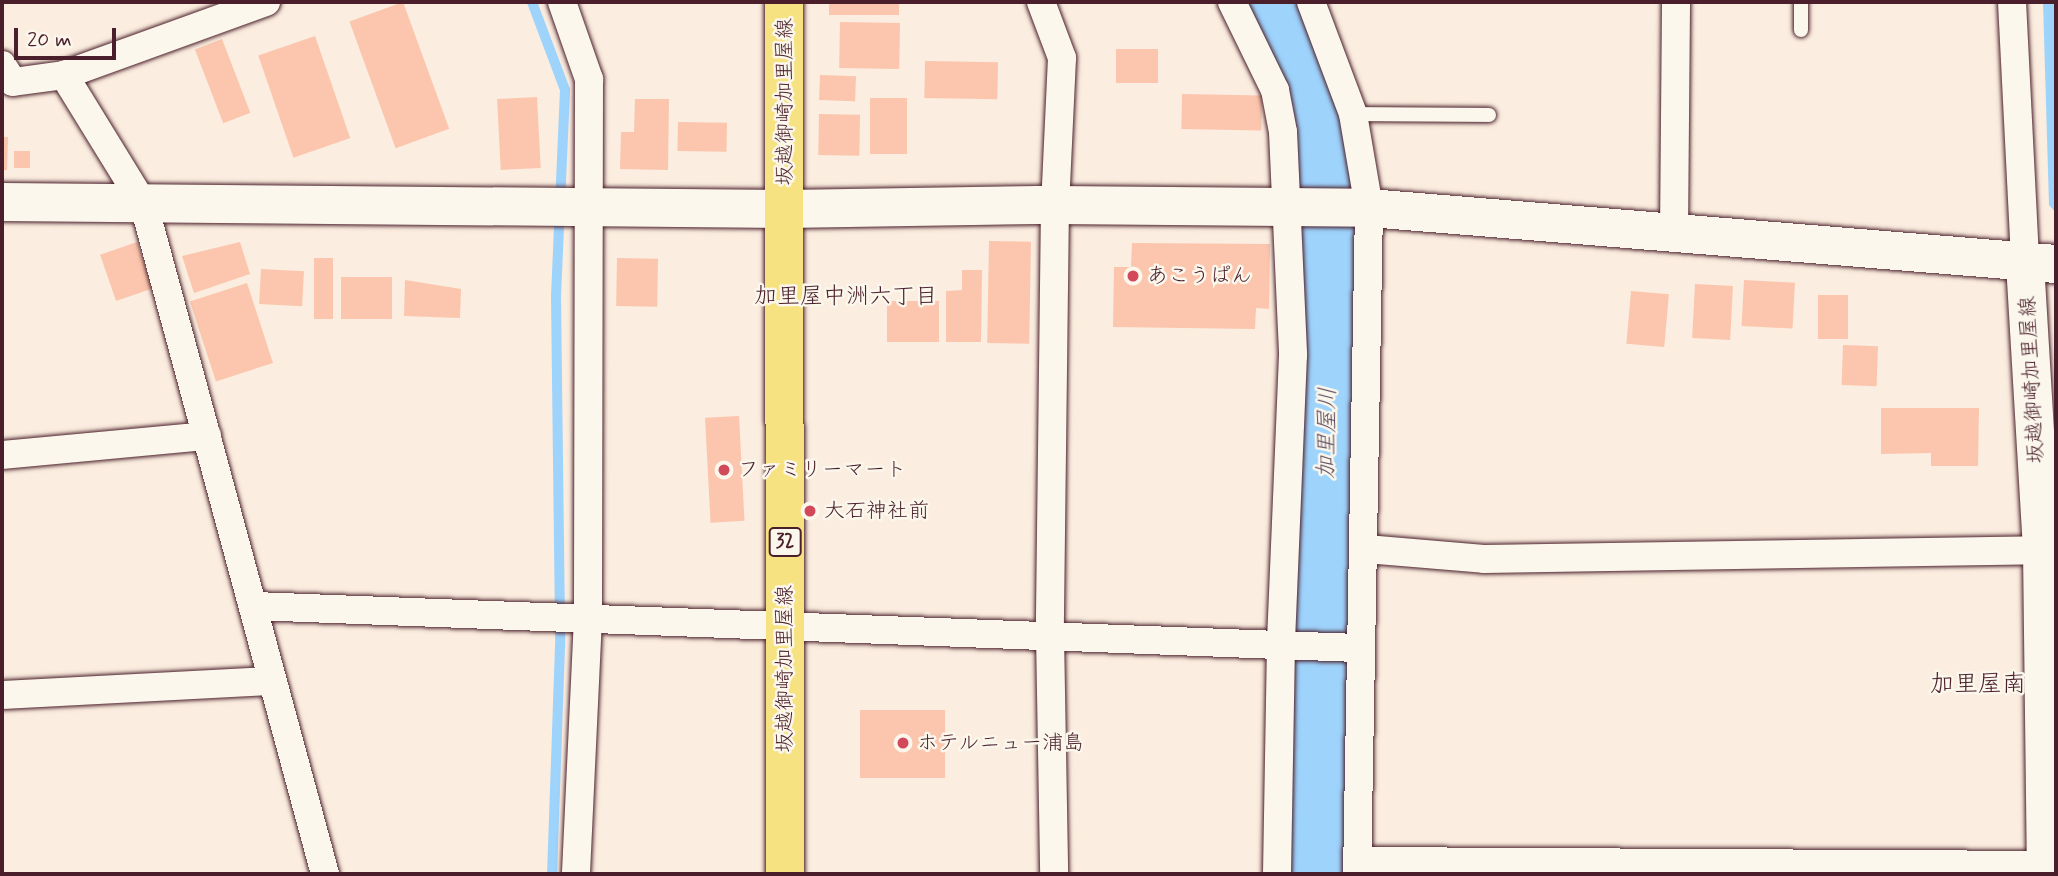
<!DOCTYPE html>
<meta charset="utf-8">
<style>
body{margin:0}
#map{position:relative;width:2058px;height:876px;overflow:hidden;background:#fbeddf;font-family:Mynerve,"Klee One",sans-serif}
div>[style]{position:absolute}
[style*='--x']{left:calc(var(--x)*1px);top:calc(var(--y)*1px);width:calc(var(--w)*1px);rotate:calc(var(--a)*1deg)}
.water>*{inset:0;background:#9ed3fc}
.stream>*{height:10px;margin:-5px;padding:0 5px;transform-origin:5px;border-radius:5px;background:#9ed3fc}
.river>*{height:61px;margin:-30.5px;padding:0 30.5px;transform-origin:30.5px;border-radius:30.5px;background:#9ed3fc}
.building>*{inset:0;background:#fbc6ad;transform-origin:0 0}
.roads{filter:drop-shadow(0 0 2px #4a1f2b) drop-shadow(0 0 2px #4a1f2b)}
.lane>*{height:14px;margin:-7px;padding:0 7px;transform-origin:7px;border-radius:7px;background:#fbf7ec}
.street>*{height:28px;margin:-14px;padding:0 14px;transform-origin:14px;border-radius:14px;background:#fbf7ec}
.secondary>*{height:38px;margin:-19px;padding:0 19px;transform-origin:19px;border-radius:19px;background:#fbf7ec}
.primary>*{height:38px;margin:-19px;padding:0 19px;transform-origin:19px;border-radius:19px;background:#f7e281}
.dots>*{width:19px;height:19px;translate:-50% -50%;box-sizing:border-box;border:4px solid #fbf7ec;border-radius:50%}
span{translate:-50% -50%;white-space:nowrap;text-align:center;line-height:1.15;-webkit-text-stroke:5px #fbf7ec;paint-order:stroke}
.shield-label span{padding:2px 5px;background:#fbf7ec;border:2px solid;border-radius:5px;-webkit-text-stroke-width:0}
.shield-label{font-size:19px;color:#4a1f2b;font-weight:700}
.street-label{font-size:21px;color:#4a1f2b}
.poi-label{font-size:21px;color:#4a1f2b}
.left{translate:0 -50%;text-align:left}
.neighbourhood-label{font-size:23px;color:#4a1f2b}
.water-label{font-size:23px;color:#5f4c5f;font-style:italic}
.quarter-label{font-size:24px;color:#4a1f2b}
.frame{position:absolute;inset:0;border:4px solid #4a1f2b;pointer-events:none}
.scale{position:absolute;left:14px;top:28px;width:102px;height:32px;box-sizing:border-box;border:4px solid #4a1f2b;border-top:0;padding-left:9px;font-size:21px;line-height:24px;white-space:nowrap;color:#4a1f2b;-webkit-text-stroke:5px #fbf7ec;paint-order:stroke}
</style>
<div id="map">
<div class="water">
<i style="clip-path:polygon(2043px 2px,2056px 2px,2056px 213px,2049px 205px)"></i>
</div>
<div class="stream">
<i style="--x:532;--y:2;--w:94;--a:69.4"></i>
<i style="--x:565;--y:90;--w:207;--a:92.5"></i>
<i style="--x:556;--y:297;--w:349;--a:89.3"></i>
<i style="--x:560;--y:646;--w:228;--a:92"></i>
</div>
<div class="river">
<i style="--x:1268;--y:2;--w:121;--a:68.1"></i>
<i style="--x:1313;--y:114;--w:146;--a:82.9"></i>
<i style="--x:1331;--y:259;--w:615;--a:91.02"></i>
</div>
<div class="building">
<i style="left:403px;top:2px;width:135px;height:57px;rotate:70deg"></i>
<i style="left:829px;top:2px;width:70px;height:13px"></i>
<i style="left:840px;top:22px;width:60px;height:46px;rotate:1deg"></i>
<i style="left:315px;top:36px;width:108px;height:60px;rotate:71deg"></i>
<i style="left:222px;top:39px;width:79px;height:29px;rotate:69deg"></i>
<i style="left:1116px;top:49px;width:42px;height:34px"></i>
<i style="left:925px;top:61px;width:73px;height:37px;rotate:1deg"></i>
<i style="left:820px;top:75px;width:36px;height:25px;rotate:2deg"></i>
<i style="left:1182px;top:94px;width:80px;height:35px;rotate:1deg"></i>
<i style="left:537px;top:97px;width:71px;height:40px;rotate:87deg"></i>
<i style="left:870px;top:98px;width:37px;height:56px"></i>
<i style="clip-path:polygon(635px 99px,669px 99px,668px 170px,620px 169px,621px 132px,634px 132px)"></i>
<i style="left:819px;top:114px;width:41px;height:41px;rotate:1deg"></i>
<i style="left:678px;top:122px;width:49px;height:29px;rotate:1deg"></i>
<i style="clip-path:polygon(2px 137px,8px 137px,7px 170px,2px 170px)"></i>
<i style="left:14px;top:151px;width:16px;height:17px"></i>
<i style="left:989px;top:241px;width:42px;height:102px;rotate:1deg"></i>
<i style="left:137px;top:242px;width:49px;height:39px;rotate:71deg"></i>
<i style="clip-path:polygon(240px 242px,250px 274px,194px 293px,182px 256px)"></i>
<i style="clip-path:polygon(1132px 243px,1270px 244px,1269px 309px,1256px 308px,1255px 329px,1113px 327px,1114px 267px,1131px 267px)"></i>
<i style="left:314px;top:258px;width:19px;height:61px"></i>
<i style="left:617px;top:258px;width:41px;height:48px;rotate:1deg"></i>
<i style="left:261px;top:269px;width:43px;height:35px;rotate:3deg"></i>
<i style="clip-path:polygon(962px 270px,982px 270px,981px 342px,946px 342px,946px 291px,962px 290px)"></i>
<i style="left:341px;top:277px;width:51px;height:42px"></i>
<i style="clip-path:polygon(405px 280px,461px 289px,460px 318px,404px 316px)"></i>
<i style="left:1744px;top:280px;width:51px;height:46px;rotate:3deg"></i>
<i style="left:247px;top:283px;width:84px;height:60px;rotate:72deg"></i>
<i style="left:1695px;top:284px;width:38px;height:54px;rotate:3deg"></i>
<i style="left:1631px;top:291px;width:38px;height:53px;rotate:5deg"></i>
<i style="left:1818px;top:295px;width:30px;height:44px"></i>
<i style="left:887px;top:301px;width:52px;height:41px"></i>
<i style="left:1843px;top:345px;width:35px;height:40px;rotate:2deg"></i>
<i style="clip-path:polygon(1881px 408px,1979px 408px,1978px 466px,1931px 466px,1931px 453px,1881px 454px)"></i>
<i style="left:739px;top:416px;width:105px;height:34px;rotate:87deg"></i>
<i style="left:860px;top:710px;width:85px;height:68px"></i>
</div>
<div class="roads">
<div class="lane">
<i style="--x:1801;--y:30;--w:28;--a:-90"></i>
<i style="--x:1353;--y:114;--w:136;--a:0.4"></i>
</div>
<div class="street">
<i style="--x:562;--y:2;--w:82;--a:70.7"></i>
<i style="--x:589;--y:79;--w:539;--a:90.11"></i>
<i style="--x:588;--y:618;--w:256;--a:92.7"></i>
<i style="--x:1041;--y:2;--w:60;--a:69.4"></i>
<i style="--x:1062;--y:58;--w:147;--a:92.7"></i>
<i style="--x:1055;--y:205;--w:430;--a:90.7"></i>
<i style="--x:1050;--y:635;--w:239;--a:89"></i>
<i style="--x:1232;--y:2;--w:98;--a:64"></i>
<i style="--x:1275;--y:90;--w:43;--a:79.2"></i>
<i style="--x:1283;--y:132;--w:223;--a:87.4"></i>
<i style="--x:1293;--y:355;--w:289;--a:92.4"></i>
<i style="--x:1281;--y:644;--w:230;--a:91"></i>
<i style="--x:1311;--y:2;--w:120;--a:69.4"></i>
<i style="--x:1353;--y:114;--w:95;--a:80.3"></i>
<i style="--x:1369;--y:208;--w:666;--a:91.03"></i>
<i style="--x:2012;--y:2;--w:261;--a:87.1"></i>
<i style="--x:2;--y:65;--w:20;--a:57"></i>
<i style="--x:13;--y:82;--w:51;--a:-7.8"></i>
<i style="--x:64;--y:75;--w:215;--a:-19.9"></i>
<i style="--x:64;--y:75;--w:153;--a:58.4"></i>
<i style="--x:144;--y:205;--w:693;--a:74.86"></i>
<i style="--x:1674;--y:234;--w:232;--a:-89.5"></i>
<i style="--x:2;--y:455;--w:206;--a:-5.3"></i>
<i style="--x:1366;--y:549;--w:118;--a:4.8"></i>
<i style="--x:1484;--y:559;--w:572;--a:-0.9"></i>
<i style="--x:254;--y:606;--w:1106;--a:2.18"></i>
<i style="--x:2;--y:695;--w:268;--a:-3"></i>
<i style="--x:1358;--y:861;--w:698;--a:0.33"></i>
</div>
<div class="secondary">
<i style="--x:2;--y:202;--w:784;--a:0.51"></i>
<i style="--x:786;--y:209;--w:269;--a:-0.9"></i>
<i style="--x:1055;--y:205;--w:314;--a:0.5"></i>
<i style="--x:1369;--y:208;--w:689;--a:4.66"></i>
<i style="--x:2025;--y:263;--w:288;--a:86.6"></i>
<i style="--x:2042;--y:550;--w:324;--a:89.3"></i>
</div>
<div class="primary">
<i style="--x:784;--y:2;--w:872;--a:89.93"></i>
</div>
</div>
<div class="dots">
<i style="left:1133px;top:276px;background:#d1495b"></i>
<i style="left:724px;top:470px;background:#d1495b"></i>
<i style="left:810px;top:511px;background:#d1495b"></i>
<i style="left:903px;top:743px;background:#d1495b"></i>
</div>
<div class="shield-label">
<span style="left:785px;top:542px">32</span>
</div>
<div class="street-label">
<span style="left:785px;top:102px;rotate:-90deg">坂越御崎加里屋線</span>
<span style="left:2032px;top:380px;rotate:-93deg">坂越御崎加里屋線</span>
<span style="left:785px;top:669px;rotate:-90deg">坂越御崎加里屋線</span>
</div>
<div class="poi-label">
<span class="left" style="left:1147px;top:276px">あこうぱん</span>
<span class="left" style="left:738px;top:470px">ファミリーマート</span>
<span class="left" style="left:824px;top:511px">大石神社前</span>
<span class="left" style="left:917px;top:743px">ホテルニュー浦島</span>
</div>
<div class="neighbourhood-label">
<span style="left:846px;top:297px">加里屋中洲六丁目</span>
</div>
<div class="water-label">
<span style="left:1328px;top:433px;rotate:-89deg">加里屋川</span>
</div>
<div class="quarter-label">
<span style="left:1978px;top:685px">加里屋南</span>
</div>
<div class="frame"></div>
<div class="scale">20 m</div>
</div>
